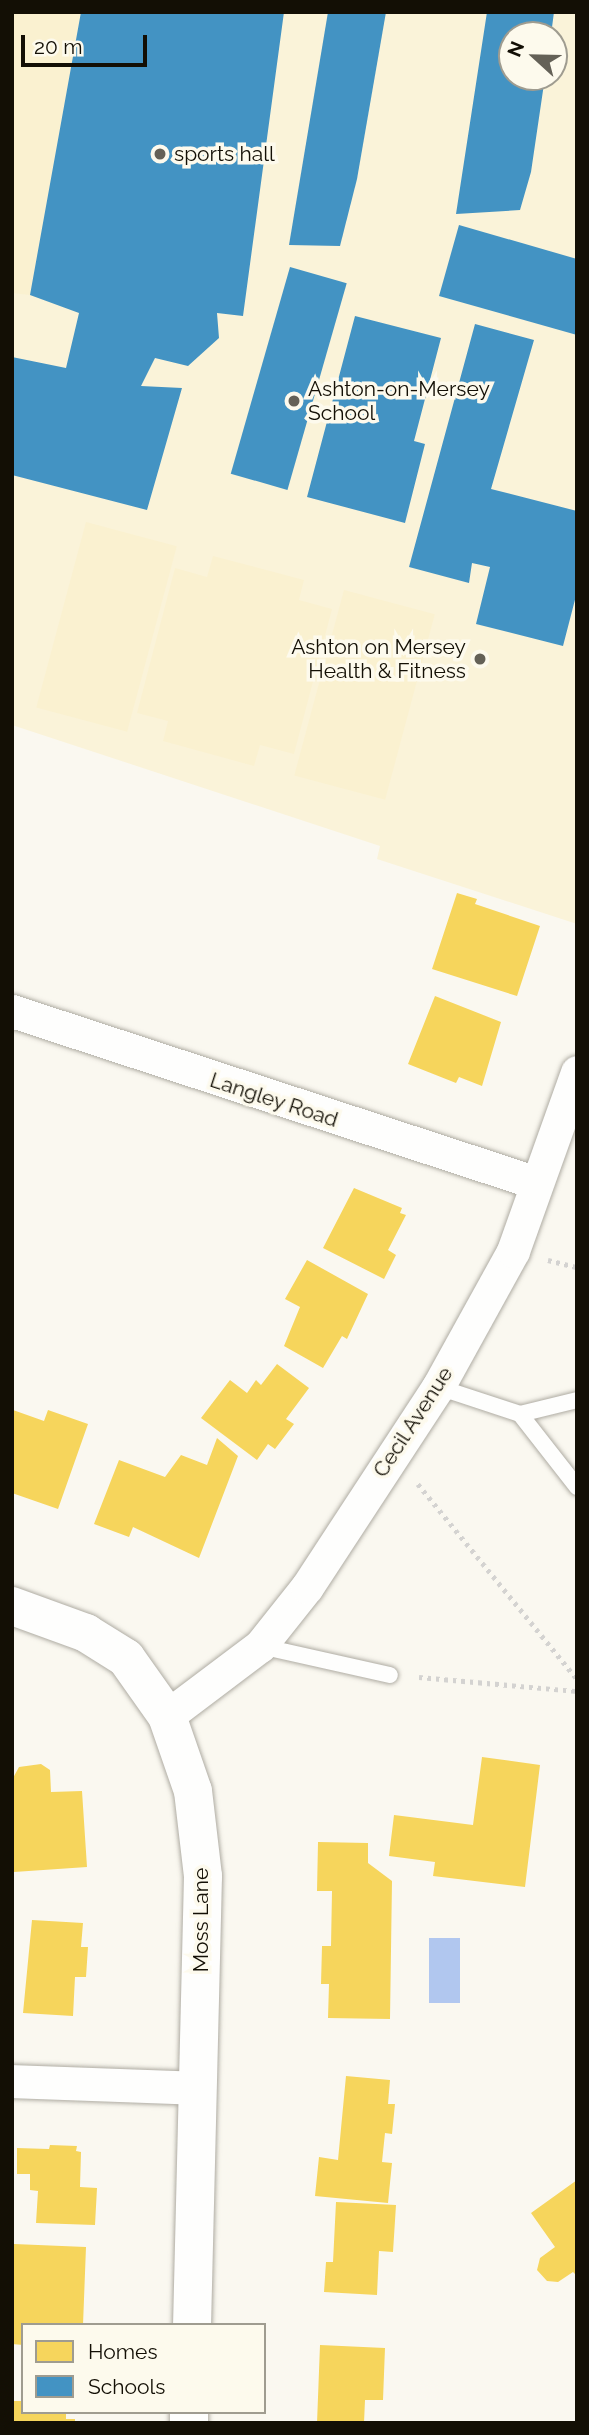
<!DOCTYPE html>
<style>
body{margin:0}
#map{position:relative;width:589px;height:2435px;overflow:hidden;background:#faf8f0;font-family:Raleway,sans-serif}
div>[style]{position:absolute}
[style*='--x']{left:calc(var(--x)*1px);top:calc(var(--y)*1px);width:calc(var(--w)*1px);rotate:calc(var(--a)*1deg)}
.built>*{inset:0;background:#faf3d9}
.green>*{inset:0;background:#faf1d0;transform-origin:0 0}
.water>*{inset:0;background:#b1c7ef;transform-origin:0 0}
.homes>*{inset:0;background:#f6d55c}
.schools>*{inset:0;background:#4393c3;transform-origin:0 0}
.path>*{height:4.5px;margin-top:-2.25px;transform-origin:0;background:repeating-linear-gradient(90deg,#d4d3d1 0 3.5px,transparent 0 8.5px)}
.roads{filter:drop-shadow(0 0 2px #afaca3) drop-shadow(0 0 2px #afaca3)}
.service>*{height:16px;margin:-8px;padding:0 8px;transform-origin:8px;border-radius:8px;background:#fefefd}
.minor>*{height:33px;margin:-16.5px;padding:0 16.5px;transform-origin:16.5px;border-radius:16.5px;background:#fefefd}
.tertiary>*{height:38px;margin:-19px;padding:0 19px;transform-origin:19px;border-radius:19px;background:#fefefd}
.dots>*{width:19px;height:19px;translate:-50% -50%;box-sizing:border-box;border:4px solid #fdfaed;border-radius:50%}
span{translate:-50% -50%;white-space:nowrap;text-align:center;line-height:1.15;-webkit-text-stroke:7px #fdfaed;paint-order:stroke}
.poi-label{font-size:21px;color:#130f05}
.left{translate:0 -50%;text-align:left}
.right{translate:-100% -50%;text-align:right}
.street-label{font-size:21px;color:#130f05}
.frame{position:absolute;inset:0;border:14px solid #130f05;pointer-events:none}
.legend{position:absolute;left:21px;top:2323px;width:245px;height:91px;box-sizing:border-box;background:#fdfaed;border:2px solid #9f9c90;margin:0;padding:9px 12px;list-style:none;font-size:21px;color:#130f05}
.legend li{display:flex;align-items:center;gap:14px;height:35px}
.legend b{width:35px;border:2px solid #9f9c90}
.north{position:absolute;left:498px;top:21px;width:70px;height:70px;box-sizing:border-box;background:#fdfaed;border:2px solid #9f9c90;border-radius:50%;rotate:292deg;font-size:19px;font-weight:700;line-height:28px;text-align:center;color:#130f05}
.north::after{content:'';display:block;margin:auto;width:24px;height:32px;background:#646157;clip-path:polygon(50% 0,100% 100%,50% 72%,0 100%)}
.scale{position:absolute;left:21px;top:35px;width:126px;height:32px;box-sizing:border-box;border:4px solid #130f05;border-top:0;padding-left:9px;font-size:21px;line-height:24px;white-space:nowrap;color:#130f05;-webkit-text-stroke:5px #fdfaed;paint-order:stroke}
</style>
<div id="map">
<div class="built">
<i style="clip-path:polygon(evenodd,12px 12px,577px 12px,577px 924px,377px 859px,380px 846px,12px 725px,12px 12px,512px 35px,554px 35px,554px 77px,512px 77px,512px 35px)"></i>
</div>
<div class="green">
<i style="clip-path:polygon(12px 12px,81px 12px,30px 295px,12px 293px)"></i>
<i style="left:86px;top:522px;width:94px;height:192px;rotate:15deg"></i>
<i style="clip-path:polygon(213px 556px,304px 580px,299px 600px,332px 609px,294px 754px,260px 745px,254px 766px,163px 741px,168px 721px,137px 713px,175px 568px,207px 577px)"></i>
<i style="left:344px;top:590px;width:94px;height:192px;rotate:15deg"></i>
</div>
<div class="water">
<i style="left:429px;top:1938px;width:31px;height:65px"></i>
</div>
<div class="homes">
<i style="clip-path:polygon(457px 893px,477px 899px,475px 904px,540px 926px,517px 996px,432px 969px)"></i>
<i style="clip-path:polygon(435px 996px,501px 1022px,482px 1086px,459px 1077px,456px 1083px,408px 1064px)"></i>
<i style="clip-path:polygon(354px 1188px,402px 1208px,400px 1213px,406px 1215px,388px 1250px,396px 1255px,384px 1279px,323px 1248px)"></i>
<i style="clip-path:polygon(307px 1260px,368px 1294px,347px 1339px,342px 1336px,323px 1368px,284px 1346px,300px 1307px,285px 1299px)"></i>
<i style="clip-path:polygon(277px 1364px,309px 1388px,286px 1419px,294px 1424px,275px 1449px,268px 1444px,257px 1460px,201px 1418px,230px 1380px,247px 1393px,256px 1380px,261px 1385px)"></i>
<i style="clip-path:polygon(13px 1410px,44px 1421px,48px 1410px,88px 1424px,58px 1509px,12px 1493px)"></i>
<i style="clip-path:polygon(217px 1438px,238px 1456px,199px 1558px,133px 1527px,129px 1537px,94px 1524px,119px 1460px,165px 1477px,181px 1455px,207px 1465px)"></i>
<i style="clip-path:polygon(482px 1757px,540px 1765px,525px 1887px,433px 1876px,435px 1862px,389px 1856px,394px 1815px,473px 1825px)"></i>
<i style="clip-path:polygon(41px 1764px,50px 1770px,51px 1792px,82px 1791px,87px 1867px,14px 1872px,13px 1778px,19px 1767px)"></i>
<i style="clip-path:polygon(318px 1842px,368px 1843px,368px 1863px,392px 1881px,390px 2019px,328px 2018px,329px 1984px,321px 1984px,322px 1946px,331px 1946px,332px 1891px,317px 1891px)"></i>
<i style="clip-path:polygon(32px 1920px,83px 1923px,81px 1947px,88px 1947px,86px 1977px,75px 1977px,73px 2016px,23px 2013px)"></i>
<i style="clip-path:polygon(346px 2076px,390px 2080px,388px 2104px,395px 2104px,392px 2134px,385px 2133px,382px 2162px,392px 2163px,388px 2203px,315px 2196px,319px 2157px,338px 2160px)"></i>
<i style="clip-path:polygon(50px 2145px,77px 2146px,76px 2151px,81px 2152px,80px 2187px,97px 2188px,95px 2225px,36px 2223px,38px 2191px,30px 2190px,30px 2174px,17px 2174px,17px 2148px,49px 2149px)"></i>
<i style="clip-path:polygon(577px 2180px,577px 2276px,573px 2272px,558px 2282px,547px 2281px,537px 2270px,540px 2258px,555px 2247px,531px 2213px)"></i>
<i style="clip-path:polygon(336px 2202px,396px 2205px,393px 2252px,379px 2251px,377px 2295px,324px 2292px,326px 2262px,333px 2262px)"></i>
<i style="clip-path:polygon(14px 2244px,86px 2247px,83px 2325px,23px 2325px,23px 2345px,12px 2344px)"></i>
<i style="clip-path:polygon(320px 2345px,385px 2348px,383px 2400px,365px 2400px,364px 2423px,317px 2423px)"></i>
<i style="clip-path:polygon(12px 2401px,23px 2401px,23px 2412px,66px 2412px,66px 2419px,75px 2419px,75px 2423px,12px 2423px)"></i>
</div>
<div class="schools">
<i style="clip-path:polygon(81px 12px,284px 12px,243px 316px,217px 313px,219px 338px,188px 366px,155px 358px,141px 386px,182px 388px,147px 510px,12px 475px,12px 357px,66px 368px,79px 313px,30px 295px)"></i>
<i style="clip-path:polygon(328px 12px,386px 12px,357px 179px,340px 246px,289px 245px)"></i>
<i style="clip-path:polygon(487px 12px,554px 12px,551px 35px,512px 35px,512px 77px,545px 77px,531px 172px,520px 210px,456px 214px)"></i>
<i style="clip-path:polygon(459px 225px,577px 259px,577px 335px,439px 296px)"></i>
<i style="left:290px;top:267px;width:59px;height:215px;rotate:16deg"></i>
<i style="clip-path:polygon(355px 316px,441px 338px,414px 441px,425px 444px,405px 523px,307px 497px)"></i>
<i style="clip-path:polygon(475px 324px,534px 340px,491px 489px,577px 511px,577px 592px,563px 646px,476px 624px,490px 567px,472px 563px,469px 583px,409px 567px)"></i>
</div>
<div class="path">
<i style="--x:548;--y:1260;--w:30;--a:14"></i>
<i style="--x:418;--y:1484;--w:252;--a:50.8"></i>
<i style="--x:419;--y:1677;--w:159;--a:5.1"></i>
</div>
<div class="roads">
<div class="service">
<i style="--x:438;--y:1387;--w:86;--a:18.2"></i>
<i style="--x:520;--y:1414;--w:93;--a:52"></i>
<i style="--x:520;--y:1414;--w:59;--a:-13.8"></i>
<i style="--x:260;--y:1646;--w:133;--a:12.6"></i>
</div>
<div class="minor">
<i style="--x:12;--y:1011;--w:552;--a:18.14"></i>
<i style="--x:167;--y:1716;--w:116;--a:-37"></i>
<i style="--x:260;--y:1646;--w:75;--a:-51.5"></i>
<i style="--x:307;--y:1587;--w:239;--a:-56.8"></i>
<i style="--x:438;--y:1387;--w:155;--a:-61.1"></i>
<i style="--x:513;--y:1251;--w:190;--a:-70.3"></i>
<i style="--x:12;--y:2081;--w:187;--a:2.1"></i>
</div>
<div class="tertiary">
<i style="--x:12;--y:1606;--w:79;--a:20"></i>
<i style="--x:86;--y:1633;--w:47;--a:32"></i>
<i style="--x:126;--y:1658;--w:71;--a:54.7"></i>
<i style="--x:167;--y:1716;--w:79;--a:70.9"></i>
<i style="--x:193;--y:1791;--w:86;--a:83.3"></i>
<i style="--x:203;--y:1876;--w:449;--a:91.4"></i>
<i style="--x:189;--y:2423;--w:11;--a:-90"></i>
</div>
</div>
<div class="dots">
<i style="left:160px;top:154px;background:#646157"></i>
<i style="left:294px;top:401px;background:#646157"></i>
<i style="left:480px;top:659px;background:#646157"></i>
</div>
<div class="poi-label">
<span class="left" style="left:174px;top:154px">sports hall</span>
<span class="left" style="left:308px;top:401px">Ashton-on-Mersey<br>School</span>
<span class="right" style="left:466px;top:659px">Ashton on Mersey<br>Health &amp; Fitness</span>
</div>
<div class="street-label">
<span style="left:274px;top:1100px;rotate:18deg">Langley Road</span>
<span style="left:413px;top:1422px;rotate:-57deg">Cecil Avenue</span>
<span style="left:201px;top:1920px;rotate:-90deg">Moss Lane</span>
</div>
<div class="frame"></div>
<ul class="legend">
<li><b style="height:19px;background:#f6d55c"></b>Homes</li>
<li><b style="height:19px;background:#4393c3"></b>Schools</li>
</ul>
<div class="north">N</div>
<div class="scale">20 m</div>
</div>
